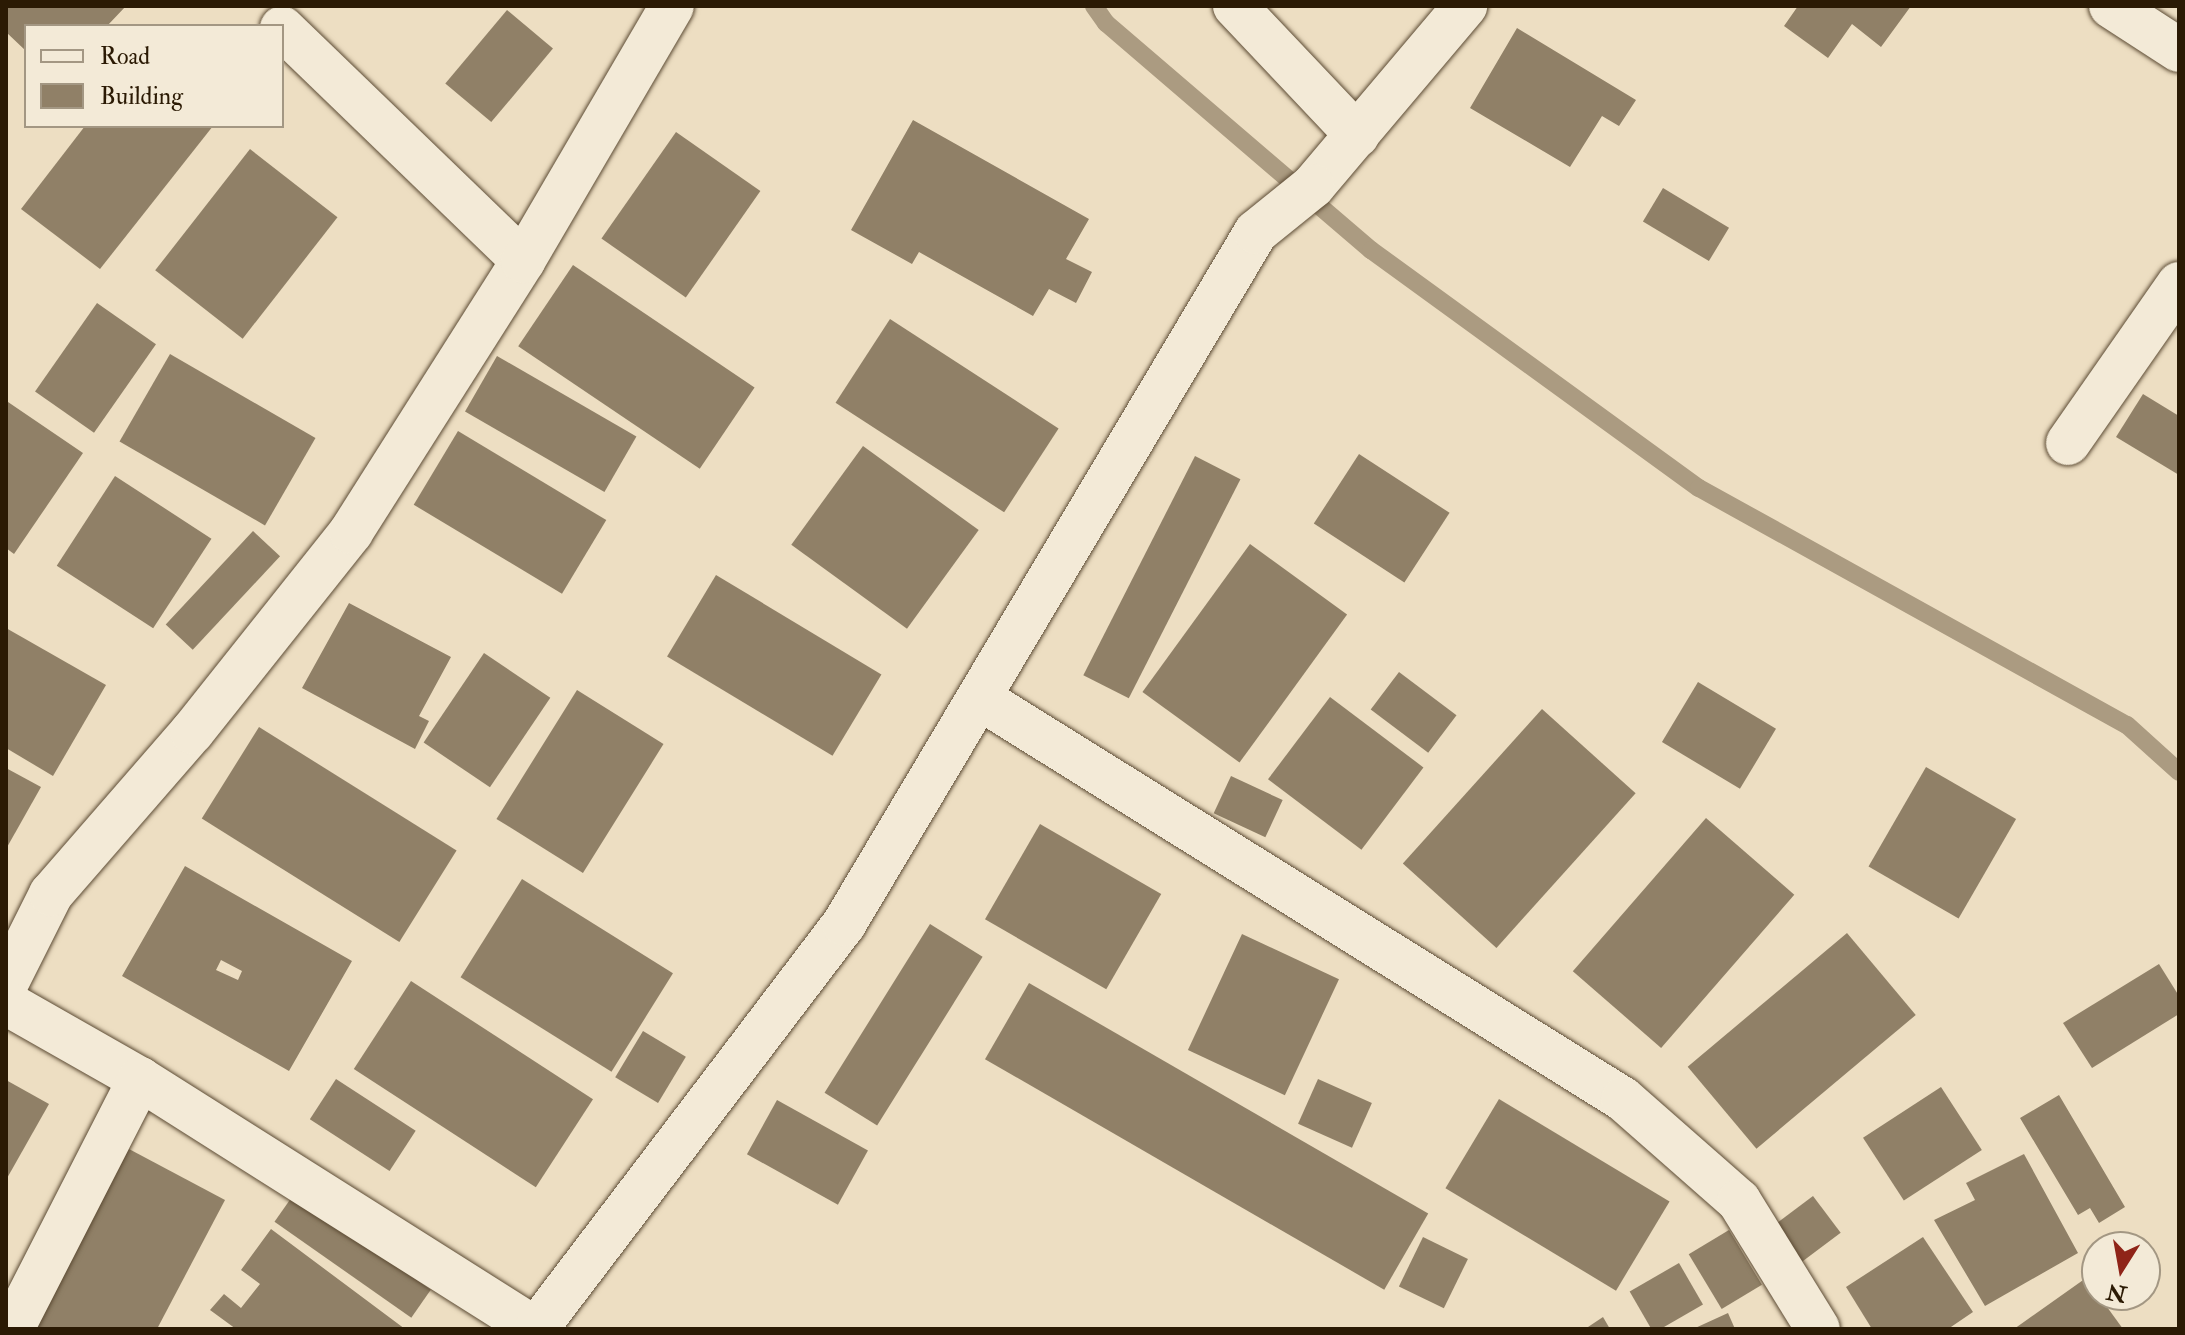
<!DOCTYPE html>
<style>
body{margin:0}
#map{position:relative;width:2185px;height:1335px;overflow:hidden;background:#eddec2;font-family:"IM FELL Double Pica",serif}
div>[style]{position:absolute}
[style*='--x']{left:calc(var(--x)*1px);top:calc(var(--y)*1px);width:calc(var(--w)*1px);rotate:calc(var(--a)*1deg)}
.stream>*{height:18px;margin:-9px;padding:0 9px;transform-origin:9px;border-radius:9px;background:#ab9b81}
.building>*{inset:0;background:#908067;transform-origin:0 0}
.roads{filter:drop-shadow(0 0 2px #5c4b34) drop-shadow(0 0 2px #5c4b34)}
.minor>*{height:44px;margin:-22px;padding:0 22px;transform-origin:22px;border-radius:22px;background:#f3ead7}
.tertiary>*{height:44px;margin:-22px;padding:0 22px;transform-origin:22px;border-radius:22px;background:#f3ead7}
span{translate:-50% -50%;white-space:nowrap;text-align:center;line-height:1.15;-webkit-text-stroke:6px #f3ead7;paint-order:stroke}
.frame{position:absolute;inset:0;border:8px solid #2b1a04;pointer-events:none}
.legend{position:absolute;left:24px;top:24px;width:260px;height:104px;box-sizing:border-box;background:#f3ead7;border:2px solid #a39783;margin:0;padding:10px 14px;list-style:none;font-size:24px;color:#2b1a04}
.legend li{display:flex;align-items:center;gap:16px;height:40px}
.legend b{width:40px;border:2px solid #a39783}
.north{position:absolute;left:2081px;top:1231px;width:80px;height:80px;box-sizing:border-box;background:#f3ead7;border:2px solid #a39783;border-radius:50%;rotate:191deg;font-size:22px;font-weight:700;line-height:32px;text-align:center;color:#2b1a04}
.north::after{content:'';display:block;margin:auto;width:28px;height:36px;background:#8f2418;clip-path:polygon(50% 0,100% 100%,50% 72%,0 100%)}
</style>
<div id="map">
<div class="stream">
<i style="--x:1094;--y:6;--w:21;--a:55"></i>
<i style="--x:1106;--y:23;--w:349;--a:40.6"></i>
<i style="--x:1371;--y:250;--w:405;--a:36"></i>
<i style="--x:1699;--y:488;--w:489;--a:29"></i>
<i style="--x:2127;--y:725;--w:70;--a:42.1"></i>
</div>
<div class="building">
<i style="clip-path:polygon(6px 6px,126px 6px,107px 26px,26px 26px,26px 51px,6px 32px)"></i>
<i style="clip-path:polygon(1798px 6px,1911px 6px,1881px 47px,1852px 24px,1828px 58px,1784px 26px)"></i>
<i style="left:507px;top:10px;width:60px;height:96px;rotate:40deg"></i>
<i style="clip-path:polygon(1517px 28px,1636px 100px,1619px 126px,1602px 116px,1570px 167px,1470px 108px)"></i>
<i style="clip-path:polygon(913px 120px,1089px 219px,1066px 259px,1092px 272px,1076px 303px,1049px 289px,1033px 316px,919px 252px,912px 264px,851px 230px)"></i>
<i style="clip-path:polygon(85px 126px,213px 126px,100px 269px,21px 209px)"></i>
<i style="left:676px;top:132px;width:103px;height:130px;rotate:35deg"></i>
<i style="left:250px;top:149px;width:111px;height:154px;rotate:38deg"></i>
<i style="left:1663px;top:188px;width:77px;height:39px;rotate:31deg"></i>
<i style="left:573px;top:265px;width:219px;height:98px;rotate:34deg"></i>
<i style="left:97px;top:303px;width:72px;height:108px;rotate:35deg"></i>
<i style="left:890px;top:319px;width:201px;height:100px;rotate:33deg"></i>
<i style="left:170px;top:354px;width:168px;height:101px;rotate:30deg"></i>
<i style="left:497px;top:356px;width:161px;height:64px;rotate:30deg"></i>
<i style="clip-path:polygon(2143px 394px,2179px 416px,2179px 475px,2116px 437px)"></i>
<i style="clip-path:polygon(8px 402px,83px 453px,14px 554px,6px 548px)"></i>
<i style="left:458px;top:431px;width:173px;height:86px;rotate:31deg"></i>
<i style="left:863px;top:446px;width:143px;height:122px;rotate:36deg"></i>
<i style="left:1359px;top:454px;width:108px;height:83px;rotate:33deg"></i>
<i style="left:1195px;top:456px;width:51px;height:246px;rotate:27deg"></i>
<i style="left:115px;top:476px;width:115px;height:107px;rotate:33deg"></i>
<i style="left:253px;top:531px;width:37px;height:128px;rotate:43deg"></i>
<i style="left:1250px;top:544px;width:120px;height:183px;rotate:36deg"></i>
<i style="left:716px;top:575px;width:193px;height:95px;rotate:31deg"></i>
<i style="clip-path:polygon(349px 603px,451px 657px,419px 716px,429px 721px,415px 749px,302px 688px)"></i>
<i style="clip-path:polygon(6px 628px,106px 685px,53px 776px,6px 748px)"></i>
<i style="left:484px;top:653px;width:80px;height:108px;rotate:34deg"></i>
<i style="left:1399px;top:672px;width:72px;height:47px;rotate:37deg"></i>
<i style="left:1698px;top:682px;width:91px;height:70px;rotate:31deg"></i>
<i style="left:577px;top:690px;width:102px;height:152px;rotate:32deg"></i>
<i style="left:1330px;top:697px;width:117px;height:103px;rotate:37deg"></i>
<i style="left:1542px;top:709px;width:126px;height:208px;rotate:42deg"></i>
<i style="left:259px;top:727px;width:233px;height:108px;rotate:32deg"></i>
<i style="left:1926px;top:767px;width:104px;height:115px;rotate:30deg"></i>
<i style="clip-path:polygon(6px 768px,41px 787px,6px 849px)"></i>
<i style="left:1231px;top:776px;width:57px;height:41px;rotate:25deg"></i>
<i style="left:1706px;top:818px;width:117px;height:203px;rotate:41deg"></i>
<i style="left:1040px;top:824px;width:140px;height:110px;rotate:30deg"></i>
<i style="clip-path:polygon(evenodd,185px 866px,352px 961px,289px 1071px,122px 976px,185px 866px,221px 960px,242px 971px,238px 980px,216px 970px,221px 960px)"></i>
<i style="left:522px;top:879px;width:178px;height:116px;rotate:32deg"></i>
<i style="left:930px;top:924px;width:62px;height:199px;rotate:32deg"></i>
<i style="left:1847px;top:933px;width:107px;height:208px;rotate:50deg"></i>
<i style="left:1242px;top:934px;width:107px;height:128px;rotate:25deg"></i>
<i style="clip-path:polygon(2159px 964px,2179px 996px,2179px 1014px,2092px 1068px,2063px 1023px)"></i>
<i style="left:411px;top:981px;width:217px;height:105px;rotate:33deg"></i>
<i style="left:1029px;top:983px;width:461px;height:88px;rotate:30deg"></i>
<i style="left:643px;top:1031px;width:50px;height:54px;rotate:31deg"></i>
<i style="left:336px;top:1079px;width:95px;height:48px;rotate:33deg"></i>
<i style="left:1318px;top:1079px;width:59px;height:49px;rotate:24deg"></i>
<i style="clip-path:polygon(6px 1080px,49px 1104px,6px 1180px)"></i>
<i style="left:1941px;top:1087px;width:75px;height:93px;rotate:57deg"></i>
<i style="clip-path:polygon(2059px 1095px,2125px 1207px,2099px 1223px,2090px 1208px,2078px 1215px,2020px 1118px)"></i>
<i style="left:1499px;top:1099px;width:199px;height:104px;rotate:31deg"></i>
<i style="left:777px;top:1100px;width:104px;height:62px;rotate:29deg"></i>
<i style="clip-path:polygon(129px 1149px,225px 1200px,157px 1329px,35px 1329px)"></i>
<i style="clip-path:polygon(2024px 1154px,2078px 1253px,1985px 1306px,1934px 1220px,1975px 1200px,1966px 1183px)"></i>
<i style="left:294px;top:1194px;width:167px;height:34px;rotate:35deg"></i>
<i style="left:1813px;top:1196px;width:46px;height:48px;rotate:53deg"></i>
<i style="clip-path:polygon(271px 1229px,405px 1329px,236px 1329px,210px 1310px,224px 1294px,241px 1308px,260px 1284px,241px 1270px)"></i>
<i style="left:1729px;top:1230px;width:64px;height:47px;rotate:59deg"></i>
<i style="left:1423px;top:1237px;width:50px;height:55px;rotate:26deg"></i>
<i style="clip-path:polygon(1923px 1237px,1973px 1312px,1948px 1329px,1872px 1329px,1846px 1287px)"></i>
<i style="left:1679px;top:1263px;width:48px;height:57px;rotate:60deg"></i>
<i style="clip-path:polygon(2086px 1278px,2123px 1329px,2014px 1329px)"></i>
<i style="clip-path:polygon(1728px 1313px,1735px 1329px,1693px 1329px)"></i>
<i style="clip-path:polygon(1603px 1317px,1610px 1329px,1585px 1329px)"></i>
</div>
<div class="roads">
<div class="minor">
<i style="--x:1235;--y:6;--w:178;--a:46.6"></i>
<i style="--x:2111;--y:6;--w:81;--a:32.9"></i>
<i style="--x:282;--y:28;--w:335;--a:44"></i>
<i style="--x:1313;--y:186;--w:236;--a:-49.8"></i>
<i style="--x:2068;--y:443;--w:194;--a:-55.1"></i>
<i style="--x:981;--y:699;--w:756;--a:31.93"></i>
<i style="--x:1623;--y:1099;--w:154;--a:41.3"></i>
<i style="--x:1739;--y:1201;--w:150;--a:58.3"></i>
<i style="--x:6;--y:984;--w:101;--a:-63.4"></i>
<i style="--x:51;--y:894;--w:215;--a:-49"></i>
<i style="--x:192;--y:732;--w:256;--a:-51.5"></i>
<i style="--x:351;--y:532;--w:321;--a:-57.6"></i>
<i style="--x:523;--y:261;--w:295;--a:-59.7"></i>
<i style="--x:6;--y:1003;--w:154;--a:29.6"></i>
<i style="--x:140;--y:1079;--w:468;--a:32.3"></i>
<i style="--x:12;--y:1329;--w:281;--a:-62.9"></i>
</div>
<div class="tertiary">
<i style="--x:536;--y:1329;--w:509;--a:-52.75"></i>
<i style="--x:844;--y:924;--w:805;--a:-59.23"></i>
<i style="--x:1256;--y:232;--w:73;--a:-38.9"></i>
</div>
</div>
<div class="frame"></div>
<ul class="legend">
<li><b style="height:10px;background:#f3ead7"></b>Road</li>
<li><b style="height:22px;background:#908067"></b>Building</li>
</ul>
<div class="north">N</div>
</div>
